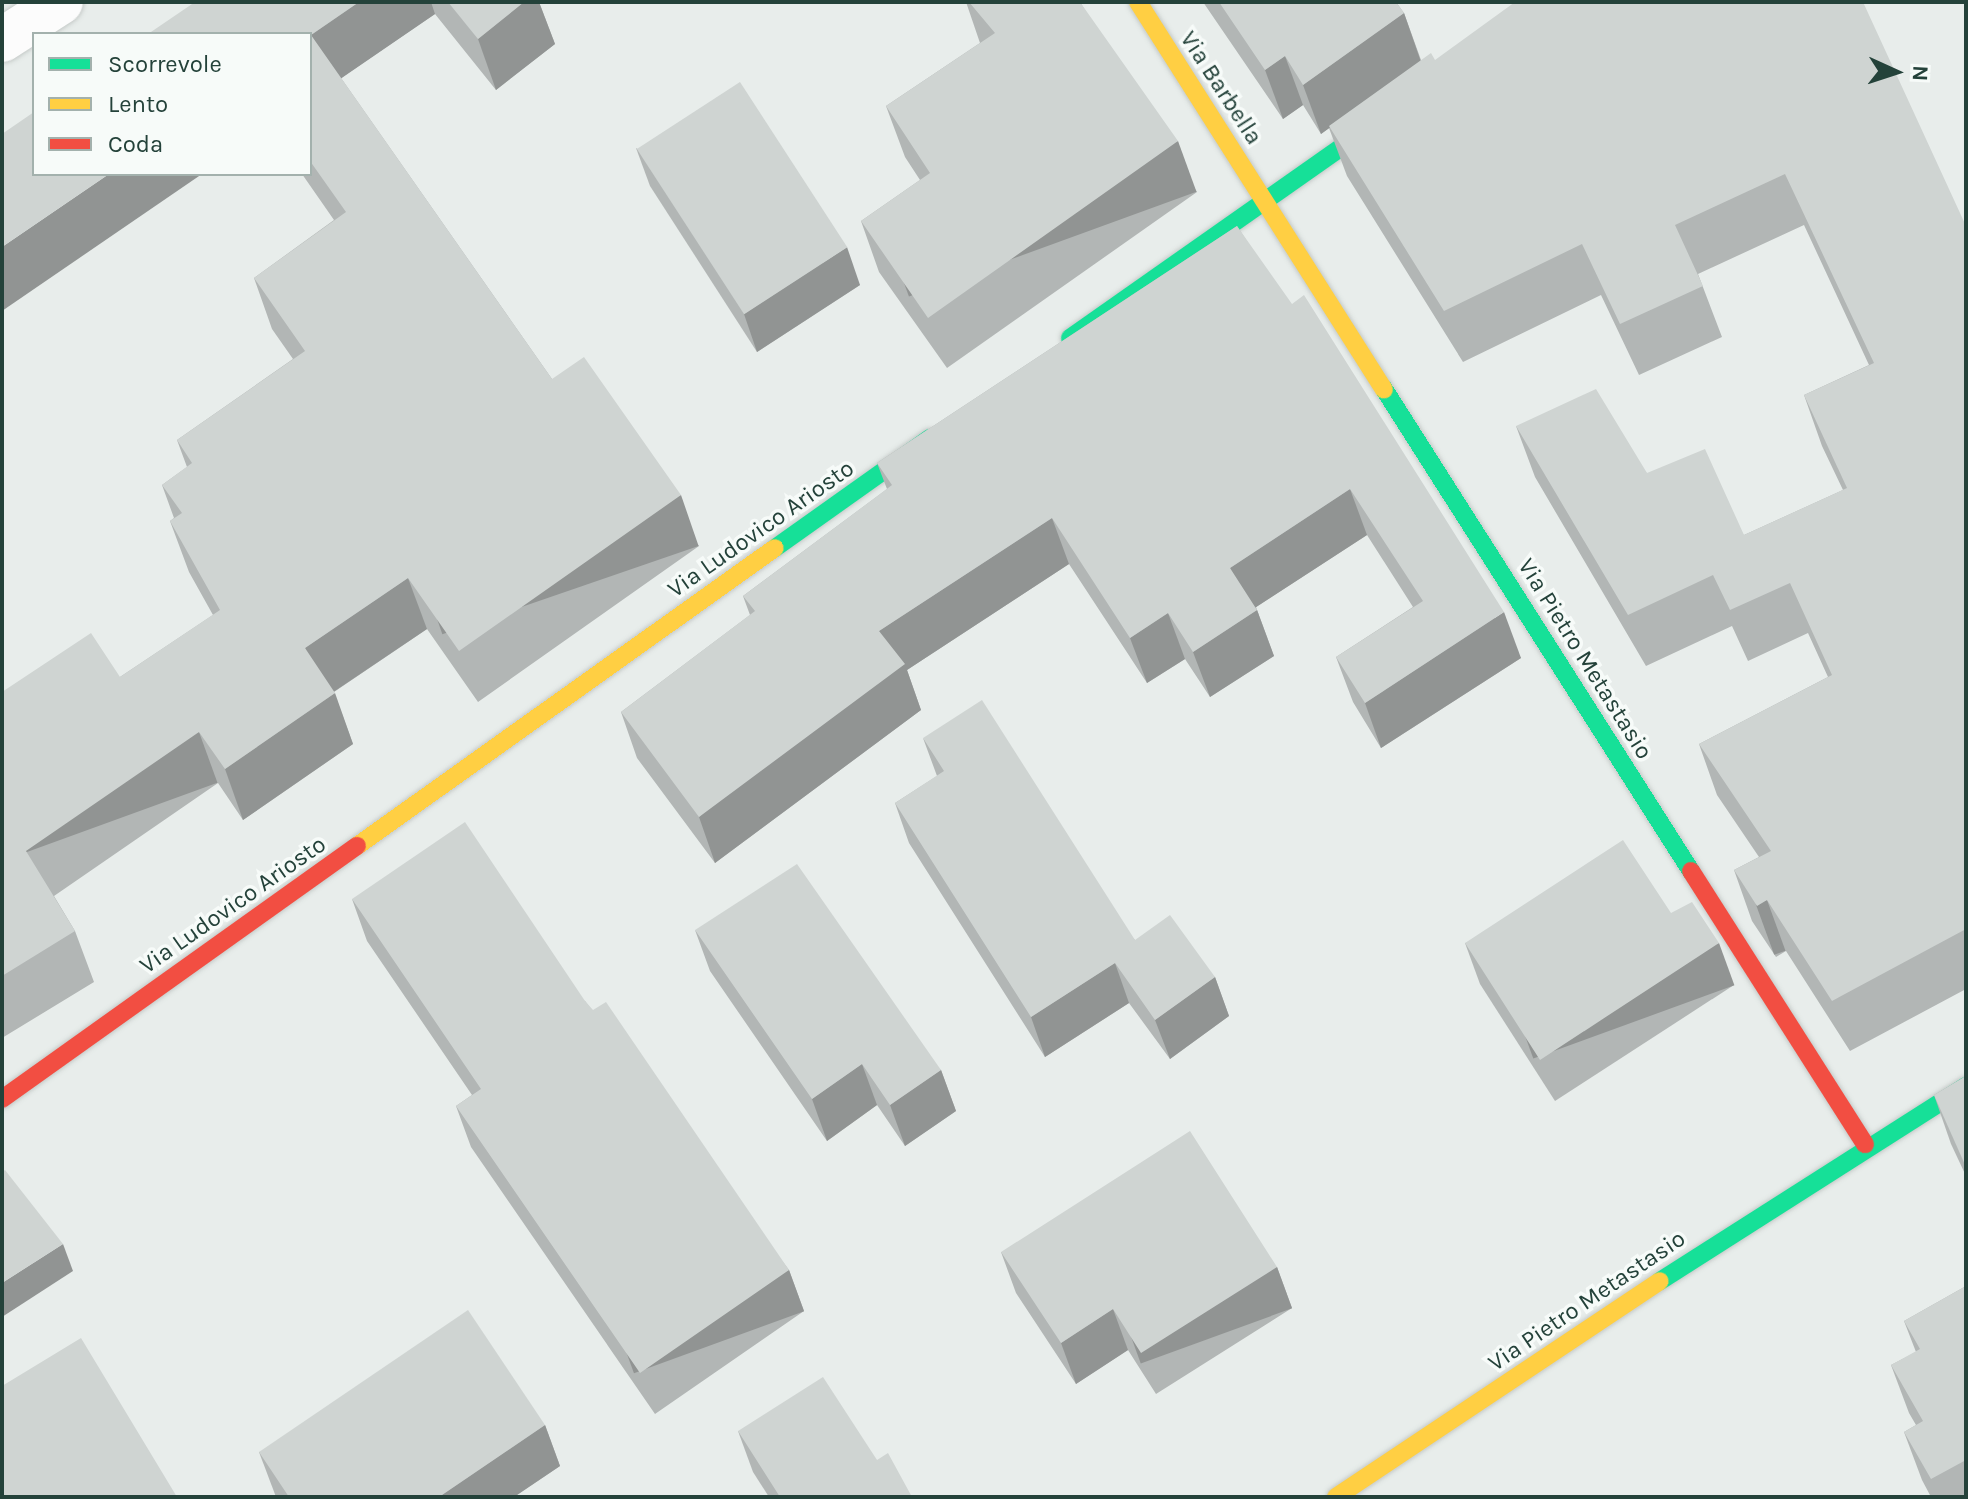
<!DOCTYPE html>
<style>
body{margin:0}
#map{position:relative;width:1968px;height:1499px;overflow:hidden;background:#e8edeb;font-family:Karla,sans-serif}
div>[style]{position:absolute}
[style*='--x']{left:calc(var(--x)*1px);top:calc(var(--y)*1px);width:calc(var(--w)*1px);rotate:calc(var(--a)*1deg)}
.roads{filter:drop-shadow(0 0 2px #c5cac8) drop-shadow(0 0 2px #c5cac8)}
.street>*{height:44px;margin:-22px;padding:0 22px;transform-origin:22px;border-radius:22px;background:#fcfcfc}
.fast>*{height:18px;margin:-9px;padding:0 9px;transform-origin:9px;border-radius:9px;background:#16e098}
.slow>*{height:18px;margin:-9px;padding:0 9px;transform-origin:9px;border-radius:9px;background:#ffcf43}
.jam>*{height:18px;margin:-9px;padding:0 9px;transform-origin:9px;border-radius:9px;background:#f24e42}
.wall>*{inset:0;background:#b2b6b5}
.shaded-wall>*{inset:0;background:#919493;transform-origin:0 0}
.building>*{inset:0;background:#cfd4d2;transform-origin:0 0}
span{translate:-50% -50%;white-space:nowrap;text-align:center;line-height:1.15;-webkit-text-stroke:7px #f7fbf9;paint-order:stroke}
.street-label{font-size:24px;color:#24423a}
.frame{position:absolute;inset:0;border:4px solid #24423a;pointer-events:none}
.legend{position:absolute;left:32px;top:32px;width:280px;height:144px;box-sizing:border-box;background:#f7fbf9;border:2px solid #a3b1ad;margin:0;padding:10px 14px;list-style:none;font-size:24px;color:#24423a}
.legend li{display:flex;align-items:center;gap:16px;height:40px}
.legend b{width:40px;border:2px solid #a3b1ad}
.north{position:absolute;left:1856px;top:32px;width:80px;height:80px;-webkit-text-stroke:6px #f7fbf9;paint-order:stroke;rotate:93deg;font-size:22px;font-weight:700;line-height:32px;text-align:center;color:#24423a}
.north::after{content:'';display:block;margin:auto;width:28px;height:36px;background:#24423a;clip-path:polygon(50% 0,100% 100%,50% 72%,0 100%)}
</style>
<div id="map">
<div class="roads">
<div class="street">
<i style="--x:2;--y:40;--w:70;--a:-32.8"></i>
</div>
<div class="fast">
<i style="--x:1070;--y:338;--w:388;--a:-35.1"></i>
<i style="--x:1384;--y:389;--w:571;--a:57.51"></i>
<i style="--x:775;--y:548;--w:190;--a:-35.4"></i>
<i style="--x:1660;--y:1281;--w:363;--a:-32.5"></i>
</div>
<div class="slow">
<i style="--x:1138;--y:2;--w:459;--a:57.6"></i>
<i style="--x:357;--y:846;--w:513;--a:-35.49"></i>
<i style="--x:1336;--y:1497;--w:389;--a:-33.7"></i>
</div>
<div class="jam">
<i style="--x:1691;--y:871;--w:324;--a:57.5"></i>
<i style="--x:2;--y:1099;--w:436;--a:-35.5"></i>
</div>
</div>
<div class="wall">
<i style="clip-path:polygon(195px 2px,539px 2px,555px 44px,496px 90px,435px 14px,341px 78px,552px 379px,699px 546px,478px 702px,427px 629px,334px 692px,353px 744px,243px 820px,218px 783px,54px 896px,75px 931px,94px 982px,2px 1038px,2px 692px,120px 677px,213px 615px,189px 572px,170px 521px,174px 518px,162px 485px,187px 467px,177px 440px,293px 359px,272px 329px,254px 278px,334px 220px,302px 174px,310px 174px,310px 34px)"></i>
<i style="clip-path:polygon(966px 2px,1080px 2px,1197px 192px,947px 368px,879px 272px,861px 221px,920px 180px,905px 157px,886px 106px,980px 43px)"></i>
<i style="clip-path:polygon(1203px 2px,1396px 2px,1404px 13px,1421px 60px,1435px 60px,1966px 226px,1966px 989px,1850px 1051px,1786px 951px,1776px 957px,1752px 921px,1734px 870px,1759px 857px,1717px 795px,1699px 744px,1828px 677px,1808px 633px,1748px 661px,1732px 626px,1646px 666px,1535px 477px,1516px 426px,1647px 473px,1744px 535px,1843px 490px,1822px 446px,1804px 395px,1869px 365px,1804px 225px,1698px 274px,1722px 337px,1639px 375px,1601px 295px,1463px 362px,1347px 176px,1329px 128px,1321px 134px,1303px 105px,1283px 119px)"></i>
<i style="clip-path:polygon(636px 148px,860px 285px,757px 352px,650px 186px)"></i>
<i style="clip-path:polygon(1237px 226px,1521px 658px,1381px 748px,1353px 702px,1336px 657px,1413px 607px,1367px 535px,1256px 607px,1274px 656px,1210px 697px,1185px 659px,1147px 683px,1069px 564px,907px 670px,921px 710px,715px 863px,637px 758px,621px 712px,750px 615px,743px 596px,887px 489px,877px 463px)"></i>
<i style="clip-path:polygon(923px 738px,1135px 940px,1215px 977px,1229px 1016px,1170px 1059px,1129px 1003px,1045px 1057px,909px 843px,895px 803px,937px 776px)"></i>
<i style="clip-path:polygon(352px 899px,585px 1001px,789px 1270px,804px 1311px,655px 1414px,471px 1147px,456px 1106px,472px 1095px,367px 941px)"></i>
<i style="clip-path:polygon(1671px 913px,1734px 985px,1555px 1101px,1480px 984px,1465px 943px)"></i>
<i style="clip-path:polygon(695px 930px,941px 1070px,956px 1111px,905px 1146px,877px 1105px,827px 1141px,710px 971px)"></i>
<i style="clip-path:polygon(1966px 1076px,1966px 1176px,1951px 1144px,1934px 1095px)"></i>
<i style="clip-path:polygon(1001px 1252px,1277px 1267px,1292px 1308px,1156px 1394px,1128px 1350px,1076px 1384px,1016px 1293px)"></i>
<i style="clip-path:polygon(1966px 1286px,1966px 1497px,1931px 1497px,1922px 1480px,1904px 1432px,1916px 1425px,1909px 1413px,1891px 1365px,1916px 1352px,1904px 1321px)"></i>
<i style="clip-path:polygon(545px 1425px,560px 1466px,514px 1497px,276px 1497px,259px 1452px)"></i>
<i style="clip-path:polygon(738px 1431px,877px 1460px,912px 1497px,769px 1497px,753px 1472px)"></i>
</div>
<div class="shaded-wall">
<i style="clip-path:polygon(359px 2px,431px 2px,435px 14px,330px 86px,311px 35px)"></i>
<i style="clip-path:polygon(524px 2px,539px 2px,555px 44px,496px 90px,478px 39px)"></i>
<i style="clip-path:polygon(1404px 13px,1421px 62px,1321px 134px,1303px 85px)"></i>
<i style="clip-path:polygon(1285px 56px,1303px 105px,1283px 119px,1265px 70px)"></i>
<i style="left:1178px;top:141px;width:54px;height:306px;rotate:70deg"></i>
<i style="clip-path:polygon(109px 174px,202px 174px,2px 311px,2px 247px)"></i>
<i style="clip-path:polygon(847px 247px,860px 285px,757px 352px,744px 314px)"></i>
<i style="clip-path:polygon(1350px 489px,1367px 535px,1247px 613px,1230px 568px)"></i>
<i style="left:681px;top:495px;width:54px;height:271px;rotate:71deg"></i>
<i style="clip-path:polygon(1052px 518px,1069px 564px,907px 670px,921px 710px,715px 863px,699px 817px,879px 631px)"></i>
<i style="clip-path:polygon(408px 578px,427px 629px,323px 699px,305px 648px)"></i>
<i style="clip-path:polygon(1257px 610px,1274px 656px,1210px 697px,1193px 652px)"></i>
<i style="clip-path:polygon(1504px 612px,1521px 658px,1381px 748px,1365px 703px)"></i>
<i style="clip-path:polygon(1168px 613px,1185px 659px,1147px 683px,1130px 638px)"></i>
<i style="clip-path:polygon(335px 693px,353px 744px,243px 820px,225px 769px)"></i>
<i style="left:199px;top:732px;width:54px;height:210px;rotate:70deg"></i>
<i style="left:1767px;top:900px;width:54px;height:12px;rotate:70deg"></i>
<i style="left:1719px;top:943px;width:45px;height:214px;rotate:70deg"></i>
<i style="clip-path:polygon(1115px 963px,1129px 1003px,1045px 1057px,1031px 1017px)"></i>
<i style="clip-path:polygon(1215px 977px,1229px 1016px,1170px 1059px,1155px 1020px)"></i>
<i style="clip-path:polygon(862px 1064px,877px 1105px,827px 1141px,812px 1099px)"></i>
<i style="clip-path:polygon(941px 1070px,956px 1111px,905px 1146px,890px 1105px)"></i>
<i style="clip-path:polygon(63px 1244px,73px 1271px,2px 1317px,2px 1283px)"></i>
<i style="left:1277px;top:1267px;width:44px;height:161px;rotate:70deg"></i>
<i style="left:789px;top:1270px;width:44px;height:181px;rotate:70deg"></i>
<i style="clip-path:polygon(1113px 1309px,1128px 1350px,1076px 1384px,1061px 1343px)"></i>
<i style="clip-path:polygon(545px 1425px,560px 1466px,514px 1497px,439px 1497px)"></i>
</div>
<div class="building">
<i style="clip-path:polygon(195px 2px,359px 2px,311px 35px,552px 379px,584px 357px,681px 495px,459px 651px,408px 578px,305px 648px,335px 693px,225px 769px,199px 732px,26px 851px,75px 931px,2px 976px,2px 692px,91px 633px,120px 677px,220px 610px,170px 521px,182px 513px,162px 485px,192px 463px,177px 440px,305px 351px,254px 278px,346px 212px,310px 161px,310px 34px,148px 34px)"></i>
<i style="clip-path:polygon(448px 2px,524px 2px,478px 39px)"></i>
<i style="clip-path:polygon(969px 2px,1080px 2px,1178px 141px,928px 318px,861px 221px,930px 173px,886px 106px,995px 33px)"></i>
<i style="clip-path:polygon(1219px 2px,1396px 2px,1404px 13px,1303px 85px,1285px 56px,1265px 70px)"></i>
<i style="clip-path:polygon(1515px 2px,1863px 2px,1966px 226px,1966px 929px,1832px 1001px,1767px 900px,1757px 906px,1734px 870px,1771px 851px,1699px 744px,1832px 675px,1790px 583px,1730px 610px,1713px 575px,1628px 615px,1516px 426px,1596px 389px,1647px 473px,1705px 449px,1744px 535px,1847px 488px,1804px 395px,1874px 363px,1785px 174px,1675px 225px,1703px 286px,1620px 324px,1582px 244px,1444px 311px,1329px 126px,1431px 53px,1435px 60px)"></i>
<i style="left:740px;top:82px;width:197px;height:123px;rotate:57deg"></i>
<i style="clip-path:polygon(34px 112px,34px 174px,109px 174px,2px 247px,2px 134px)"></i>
<i style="clip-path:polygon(1237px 226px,1292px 304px,1304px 295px,1504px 612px,1365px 703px,1336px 657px,1423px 601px,1350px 489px,1230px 568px,1257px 610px,1193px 652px,1168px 613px,1130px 638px,1052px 518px,879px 631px,905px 664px,699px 817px,621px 712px,755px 611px,743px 596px,892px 485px,877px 463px)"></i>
<i style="clip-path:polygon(982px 700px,1135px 940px,1170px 915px,1215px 977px,1155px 1020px,1115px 963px,1031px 1017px,895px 803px,944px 771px,923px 738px)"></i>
<i style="clip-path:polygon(465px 822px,585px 1001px,593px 1010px,606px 1002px,789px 1270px,640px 1373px,456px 1106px,481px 1089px,352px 899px)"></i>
<i style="clip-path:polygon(1623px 840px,1671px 913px,1692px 902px,1719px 943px,1540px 1060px,1465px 943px)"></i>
<i style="clip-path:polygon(797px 864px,941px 1070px,890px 1105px,862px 1064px,812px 1099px,695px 930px)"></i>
<i style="clip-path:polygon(1966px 1076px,1966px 1167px,1934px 1095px)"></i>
<i style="clip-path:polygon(1190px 1131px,1277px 1267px,1141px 1353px,1113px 1309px,1061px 1343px,1001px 1252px)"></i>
<i style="clip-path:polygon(5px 1170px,63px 1244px,2px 1283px,2px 1172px)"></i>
<i style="clip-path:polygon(1966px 1286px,1966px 1460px,1931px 1479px,1904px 1432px,1923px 1421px,1891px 1365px,1920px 1349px,1904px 1321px)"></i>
<i style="clip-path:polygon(468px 1310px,545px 1425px,439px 1497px,289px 1497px,259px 1452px)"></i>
<i style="clip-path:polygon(81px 1338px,177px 1497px,2px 1497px,2px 1402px,4px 1400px,2px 1386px)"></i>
<i style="clip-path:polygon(823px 1377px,877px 1460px,888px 1453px,912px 1497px,780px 1497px,738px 1431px)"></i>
</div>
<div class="street-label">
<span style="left:1221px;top:88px;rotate:57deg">Via Barbella</span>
<span style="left:761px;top:529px;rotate:-35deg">Via Ludovico Ariosto</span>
<span style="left:1585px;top:659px;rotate:58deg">Via Pietro Metastasio</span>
<span style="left:233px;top:905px;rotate:-35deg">Via Ludovico Ariosto</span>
<span style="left:1587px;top:1301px;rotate:-34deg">Via Pietro Metastasio</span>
</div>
<div class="frame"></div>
<ul class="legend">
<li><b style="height:10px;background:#16e098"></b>Scorrevole</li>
<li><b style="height:10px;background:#ffcf43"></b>Lento</li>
<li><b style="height:10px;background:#f24e42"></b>Coda</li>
</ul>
<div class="north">N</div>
</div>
